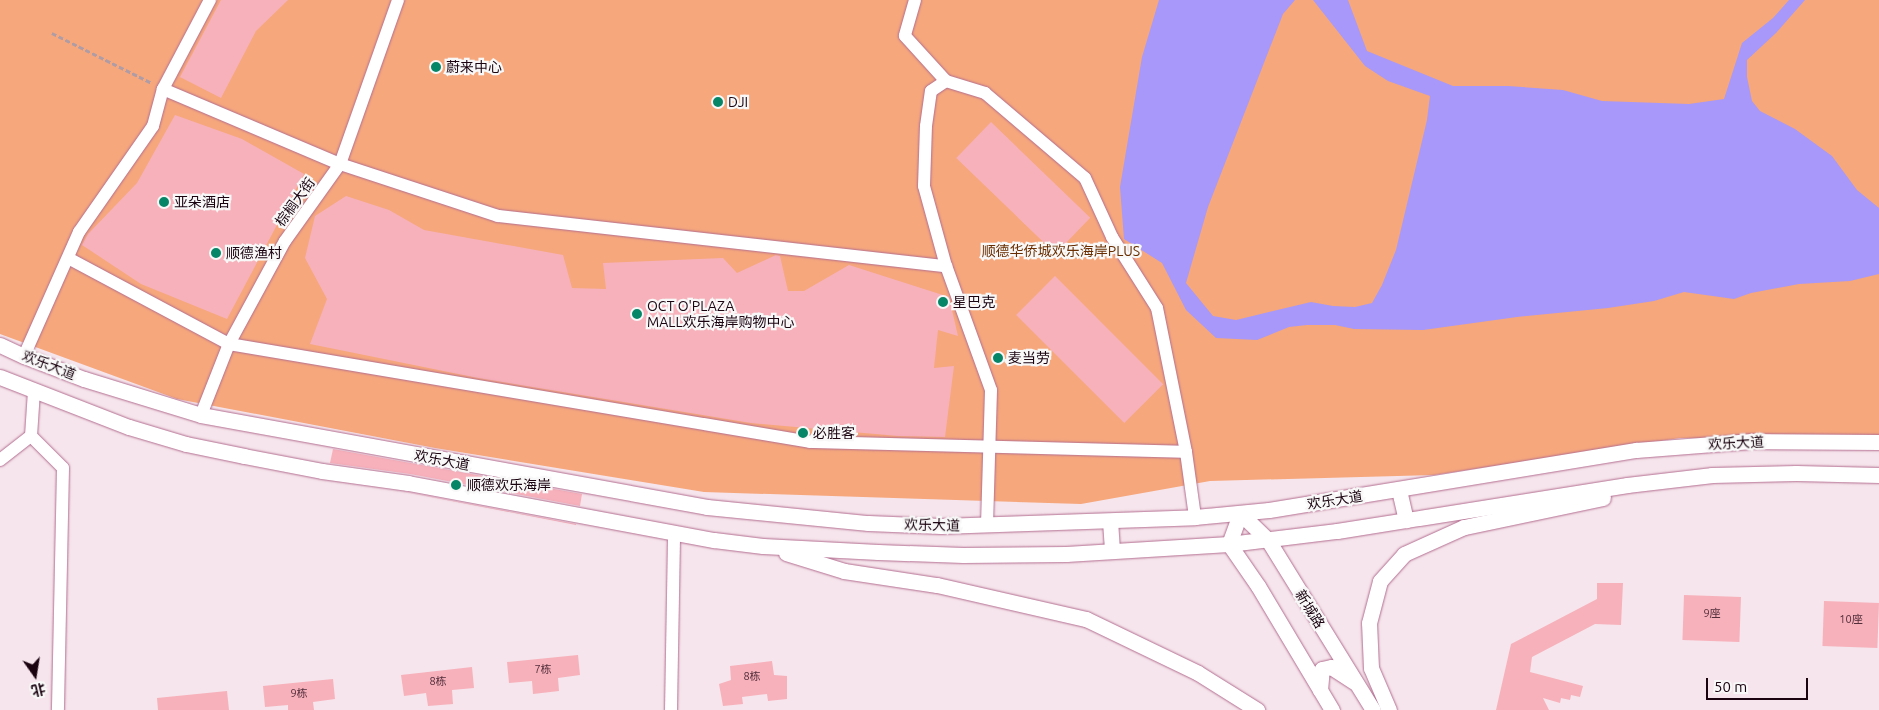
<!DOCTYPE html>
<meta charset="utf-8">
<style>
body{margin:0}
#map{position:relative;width:1879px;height:710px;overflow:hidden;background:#f6e5ec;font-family:Ubuntu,"Noto Sans SC",sans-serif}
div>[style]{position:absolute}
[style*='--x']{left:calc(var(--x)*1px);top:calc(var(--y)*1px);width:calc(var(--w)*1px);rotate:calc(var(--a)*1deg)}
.green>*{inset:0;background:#f6a77c}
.water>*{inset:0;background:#a798f9}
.building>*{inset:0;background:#f7b1bb;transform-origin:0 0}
.path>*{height:2.5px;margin-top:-1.25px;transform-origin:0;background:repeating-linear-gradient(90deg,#af9ca4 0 5px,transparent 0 7.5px)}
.roads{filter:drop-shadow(0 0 1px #b36d90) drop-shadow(0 0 1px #b36d90)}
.minor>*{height:12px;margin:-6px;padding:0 6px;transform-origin:6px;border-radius:6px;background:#fff}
.tertiary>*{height:15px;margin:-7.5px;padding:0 7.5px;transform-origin:7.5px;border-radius:7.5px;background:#fff}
.dots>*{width:14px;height:14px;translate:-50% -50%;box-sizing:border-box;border:2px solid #f7f8f7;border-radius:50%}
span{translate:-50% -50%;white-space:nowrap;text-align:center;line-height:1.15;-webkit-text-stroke:4.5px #f7f8f7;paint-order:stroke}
.number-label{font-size:11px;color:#522e3b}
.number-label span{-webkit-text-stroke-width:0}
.poi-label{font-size:14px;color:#1b0310}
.left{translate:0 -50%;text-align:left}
.street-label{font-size:14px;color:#1b0310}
.park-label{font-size:14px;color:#692d00}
.north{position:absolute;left:10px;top:650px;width:50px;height:50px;-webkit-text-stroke:4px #f7f8f7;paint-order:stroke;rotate:167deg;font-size:14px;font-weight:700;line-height:20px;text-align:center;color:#1b0310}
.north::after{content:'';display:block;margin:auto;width:18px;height:22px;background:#1b0310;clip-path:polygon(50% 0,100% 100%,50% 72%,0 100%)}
.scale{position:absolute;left:1706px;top:678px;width:102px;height:22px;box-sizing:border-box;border:2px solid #1b0310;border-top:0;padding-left:6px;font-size:15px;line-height:18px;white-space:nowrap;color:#1b0310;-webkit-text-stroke:4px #f7f8f7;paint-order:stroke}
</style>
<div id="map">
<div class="green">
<i style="clip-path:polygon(0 0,1879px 0,1879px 438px,1680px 438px,1434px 475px,1210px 481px,1081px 504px,704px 492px,435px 448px,177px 399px,0 334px)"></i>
</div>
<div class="water">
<i style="clip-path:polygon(1159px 0,1295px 0,1283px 14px,1208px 207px,1186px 283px,1213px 316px,1236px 320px,1311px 302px,1333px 306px,1355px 307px,1372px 303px,1382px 285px,1396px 250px,1427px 120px,1430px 96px,1388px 81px,1365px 66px,1313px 0,1348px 0,1367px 51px,1453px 86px,1508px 86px,1563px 90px,1602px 101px,1689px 104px,1724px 99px,1742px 43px,1773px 18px,1789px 0,1805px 0,1776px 33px,1747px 60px,1747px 77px,1752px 101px,1760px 111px,1795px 129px,1832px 156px,1857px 190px,1879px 208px,1879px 274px,1850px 281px,1799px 284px,1751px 293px,1734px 299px,1684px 292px,1654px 301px,1608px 308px,1517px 317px,1423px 330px,1354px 329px,1335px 325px,1307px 325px,1289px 327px,1257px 340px,1216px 338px,1186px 310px,1162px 263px,1124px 239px,1120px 187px,1142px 57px)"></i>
</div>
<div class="building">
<i style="clip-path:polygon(221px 0,288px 0,256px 31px,221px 98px,180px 77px)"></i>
<i style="clip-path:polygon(175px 115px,242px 139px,304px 174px,227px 319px,141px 284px,82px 245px,88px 234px,137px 183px)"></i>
<i style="left:991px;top:122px;width:138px;height:50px;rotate:44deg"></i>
<i style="clip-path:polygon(346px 196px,389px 210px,424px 230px,563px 255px,572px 288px,606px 289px,603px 263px,723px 258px,737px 273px,776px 255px,780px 256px,788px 291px,804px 291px,849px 265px,949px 297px,958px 336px,938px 330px,934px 368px,954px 366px,945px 437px,898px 436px,751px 423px,478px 378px,310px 344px,327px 299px,305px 258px,315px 216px)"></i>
<i style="left:1055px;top:276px;width:153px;height:55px;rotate:45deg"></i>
<i style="clip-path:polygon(333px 449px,582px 494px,580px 506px,410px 474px,330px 463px)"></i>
<i style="clip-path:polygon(400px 491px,406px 492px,576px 524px,576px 525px)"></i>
<i style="clip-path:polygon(1597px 583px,1623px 583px,1621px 625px,1595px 624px,1532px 657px,1530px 672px,1583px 686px,1580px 697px,1571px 695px,1570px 700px,1561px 698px,1560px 703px,1543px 698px,1549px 710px,1496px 710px,1511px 644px,1597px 599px)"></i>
<i style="left:1684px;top:595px;width:57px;height:45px;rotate:2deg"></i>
<i style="left:1824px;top:601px;width:55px;height:45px;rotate:2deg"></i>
<i style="clip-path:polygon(578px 655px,580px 675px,558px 678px,559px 691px,533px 694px,532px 681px,509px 683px,507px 662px)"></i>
<i style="clip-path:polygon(772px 661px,774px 675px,787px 676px,787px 699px,768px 701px,767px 694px,742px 697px,743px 704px,723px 706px,719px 684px,731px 680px,730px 666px)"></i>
<i style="clip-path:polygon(472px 667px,474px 688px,452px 690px,453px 704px,428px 706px,426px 693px,404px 696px,401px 675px)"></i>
<i style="clip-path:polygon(333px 679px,335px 699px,313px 702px,314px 710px,288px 710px,288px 705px,265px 707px,263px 686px)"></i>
<i style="clip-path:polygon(227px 691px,229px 710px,158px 710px,157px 698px)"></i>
</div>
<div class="path">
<i style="--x:52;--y:33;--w:112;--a:26.6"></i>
</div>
<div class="roads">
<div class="minor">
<i style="--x:915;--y:0;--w:37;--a:106"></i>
<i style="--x:905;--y:36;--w:61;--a:47.7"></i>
<i style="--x:163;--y:89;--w:192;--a:23"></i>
<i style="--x:340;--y:164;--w:166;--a:18.2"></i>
<i style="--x:498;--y:216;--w:451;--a:6.4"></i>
<i style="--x:68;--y:258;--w:183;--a:28.1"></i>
<i style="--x:229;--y:344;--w:589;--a:9.57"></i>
<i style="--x:810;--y:442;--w:376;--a:1.5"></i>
<i style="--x:24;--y:356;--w:136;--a:-66.1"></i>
<i style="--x:79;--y:232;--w:129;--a:-55.1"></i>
<i style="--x:153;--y:126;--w:38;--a:-75"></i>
<i style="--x:163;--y:89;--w:101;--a:-62.2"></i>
<i style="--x:201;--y:415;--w:76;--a:-68.5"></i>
<i style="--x:229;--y:344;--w:117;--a:-61.5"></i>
<i style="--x:285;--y:241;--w:95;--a:-54.5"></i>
<i style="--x:340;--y:164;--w:174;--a:-70.5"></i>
<i style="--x:31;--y:436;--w:45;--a:45"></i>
<i style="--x:63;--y:468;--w:242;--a:91.2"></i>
<i style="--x:0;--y:460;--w:39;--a:-38"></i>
<i style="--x:31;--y:436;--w:45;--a:-86.2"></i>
<i style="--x:987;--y:525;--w:135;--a:-88.3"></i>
<i style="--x:991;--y:390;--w:132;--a:-109.9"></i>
<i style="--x:946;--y:266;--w:83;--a:-105.4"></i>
<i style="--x:924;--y:186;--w:60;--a:-88.1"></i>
<i style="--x:926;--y:126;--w:35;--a:-82"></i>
<i style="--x:931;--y:91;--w:18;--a:-34"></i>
<i style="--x:946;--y:81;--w:41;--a:17.1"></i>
<i style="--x:985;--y:93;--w:131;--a:40.4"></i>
<i style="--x:1085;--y:178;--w:65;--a:65.4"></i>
<i style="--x:1112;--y:237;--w:84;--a:57.6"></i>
<i style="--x:1157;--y:308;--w:147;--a:78.6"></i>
<i style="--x:1186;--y:452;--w:66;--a:82.1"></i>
<i style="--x:671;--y:710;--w:177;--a:-89"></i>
</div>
<div class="tertiary">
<i style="--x:0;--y:345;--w:26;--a:25"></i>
<i style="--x:24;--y:356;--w:64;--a:21"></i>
<i style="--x:84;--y:379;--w:122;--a:17.1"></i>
<i style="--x:201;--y:415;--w:514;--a:10.3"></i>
<i style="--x:707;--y:507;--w:162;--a:5.7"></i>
<i style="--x:868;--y:523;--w:73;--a:2.4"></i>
<i style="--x:941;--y:526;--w:254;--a:-2"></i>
<i style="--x:1195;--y:517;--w:74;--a:-5.4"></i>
<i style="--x:1269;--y:510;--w:372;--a:-9.3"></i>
<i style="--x:1636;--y:450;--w:116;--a:-4.4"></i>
<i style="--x:1752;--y:441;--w:127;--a:0.5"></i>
<i style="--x:0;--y:377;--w:138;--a:21.2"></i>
<i style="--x:129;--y:427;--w:59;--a:16.6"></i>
<i style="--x:186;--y:444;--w:59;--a:11.7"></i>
<i style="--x:244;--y:456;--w:79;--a:10.9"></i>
<i style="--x:322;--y:471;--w:87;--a:7.9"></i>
<i style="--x:408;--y:483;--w:311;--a:10.6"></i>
<i style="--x:714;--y:540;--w:49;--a:7"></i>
<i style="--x:763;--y:546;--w:115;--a:3"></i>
<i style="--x:878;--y:552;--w:85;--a:2"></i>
<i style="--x:963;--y:555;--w:103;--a:-0.6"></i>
<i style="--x:1066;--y:554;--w:163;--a:-3.5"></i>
<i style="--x:1229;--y:544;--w:109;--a:-6.9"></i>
<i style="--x:1337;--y:531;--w:294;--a:-9"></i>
<i style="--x:1627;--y:485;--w:86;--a:-6.7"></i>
<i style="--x:1712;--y:475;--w:84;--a:-1.4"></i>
<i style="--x:1796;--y:473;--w:83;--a:1.4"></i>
<i style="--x:1399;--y:490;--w:31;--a:77"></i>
<i style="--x:1110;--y:521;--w:30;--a:86"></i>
<i style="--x:786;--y:553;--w:61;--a:17.2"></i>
<i style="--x:844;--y:571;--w:94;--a:8.6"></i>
<i style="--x:937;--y:585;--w:153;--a:12.9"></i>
<i style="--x:1086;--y:619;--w:124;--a:25.7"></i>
<i style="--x:1198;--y:673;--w:70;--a:32.1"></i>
<i style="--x:1320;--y:690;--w:21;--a:-85"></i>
<i style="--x:1322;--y:669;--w:9;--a:-13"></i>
<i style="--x:1331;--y:667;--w:27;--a:33"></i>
<i style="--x:1332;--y:710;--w:144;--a:-120.8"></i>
<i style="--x:1258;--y:586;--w:51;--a:-124.6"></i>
<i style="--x:1229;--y:544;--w:33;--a:-70"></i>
<i style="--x:1240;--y:513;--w:39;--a:44"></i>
<i style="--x:1268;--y:540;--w:200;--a:58.3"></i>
<i style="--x:1389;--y:710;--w:46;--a:-113.2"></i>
<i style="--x:1371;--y:668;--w:45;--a:-92.5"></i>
<i style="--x:1369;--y:623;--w:43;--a:-75.3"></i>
<i style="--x:1380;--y:581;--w:36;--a:-48"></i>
<i style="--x:1404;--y:554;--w:66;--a:-24.2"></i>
<i style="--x:1464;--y:527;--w:142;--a:-11.8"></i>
</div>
</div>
<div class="dots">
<i style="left:436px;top:67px;background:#068567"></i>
<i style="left:718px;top:102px;background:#068567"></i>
<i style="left:164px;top:202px;background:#068567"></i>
<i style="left:216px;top:253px;background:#068567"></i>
<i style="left:943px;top:302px;background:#068567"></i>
<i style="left:637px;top:314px;background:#068567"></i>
<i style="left:998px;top:358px;background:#068567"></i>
<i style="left:803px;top:433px;background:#068567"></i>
<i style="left:456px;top:485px;background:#068567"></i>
</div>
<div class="number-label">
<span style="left:1712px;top:613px">9座</span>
<span style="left:1851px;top:619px">10座</span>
<span style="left:543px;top:669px">7栋</span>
<span style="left:752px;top:676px">8栋</span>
<span style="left:438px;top:681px">8栋</span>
<span style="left:299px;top:693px">9栋</span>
</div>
<div class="poi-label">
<span class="left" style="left:446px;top:67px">蔚来中心</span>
<span class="left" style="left:728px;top:102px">DJI</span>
<span class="left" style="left:174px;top:202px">亚朵酒店</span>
<span class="left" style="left:226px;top:253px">顺德渔村</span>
<span class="left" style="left:953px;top:302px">星巴克</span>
<span class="left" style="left:647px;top:314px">OCT O'PLAZA<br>MALL欢乐海岸购物中心</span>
<span class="left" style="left:1008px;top:358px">麦当劳</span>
<span class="left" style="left:813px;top:433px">必胜客</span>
<span class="left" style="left:467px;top:485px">顺德欢乐海岸</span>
</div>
<div class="street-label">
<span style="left:295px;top:202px;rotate:-54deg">棕榈大街</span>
<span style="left:49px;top:365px;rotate:21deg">欢乐大道</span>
<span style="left:1736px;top:443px;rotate:-3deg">欢乐大道</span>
<span style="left:442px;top:460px;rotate:11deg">欢乐大道</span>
<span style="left:1335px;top:500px;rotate:-9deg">欢乐大道</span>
<span style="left:932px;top:525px;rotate:1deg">欢乐大道</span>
<span style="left:1310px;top:609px;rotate:58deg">新城路</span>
</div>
<div class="park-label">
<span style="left:1061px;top:251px">顺德华侨城欢乐海岸PLUS</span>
</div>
<div class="north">北</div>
<div class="scale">50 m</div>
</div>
